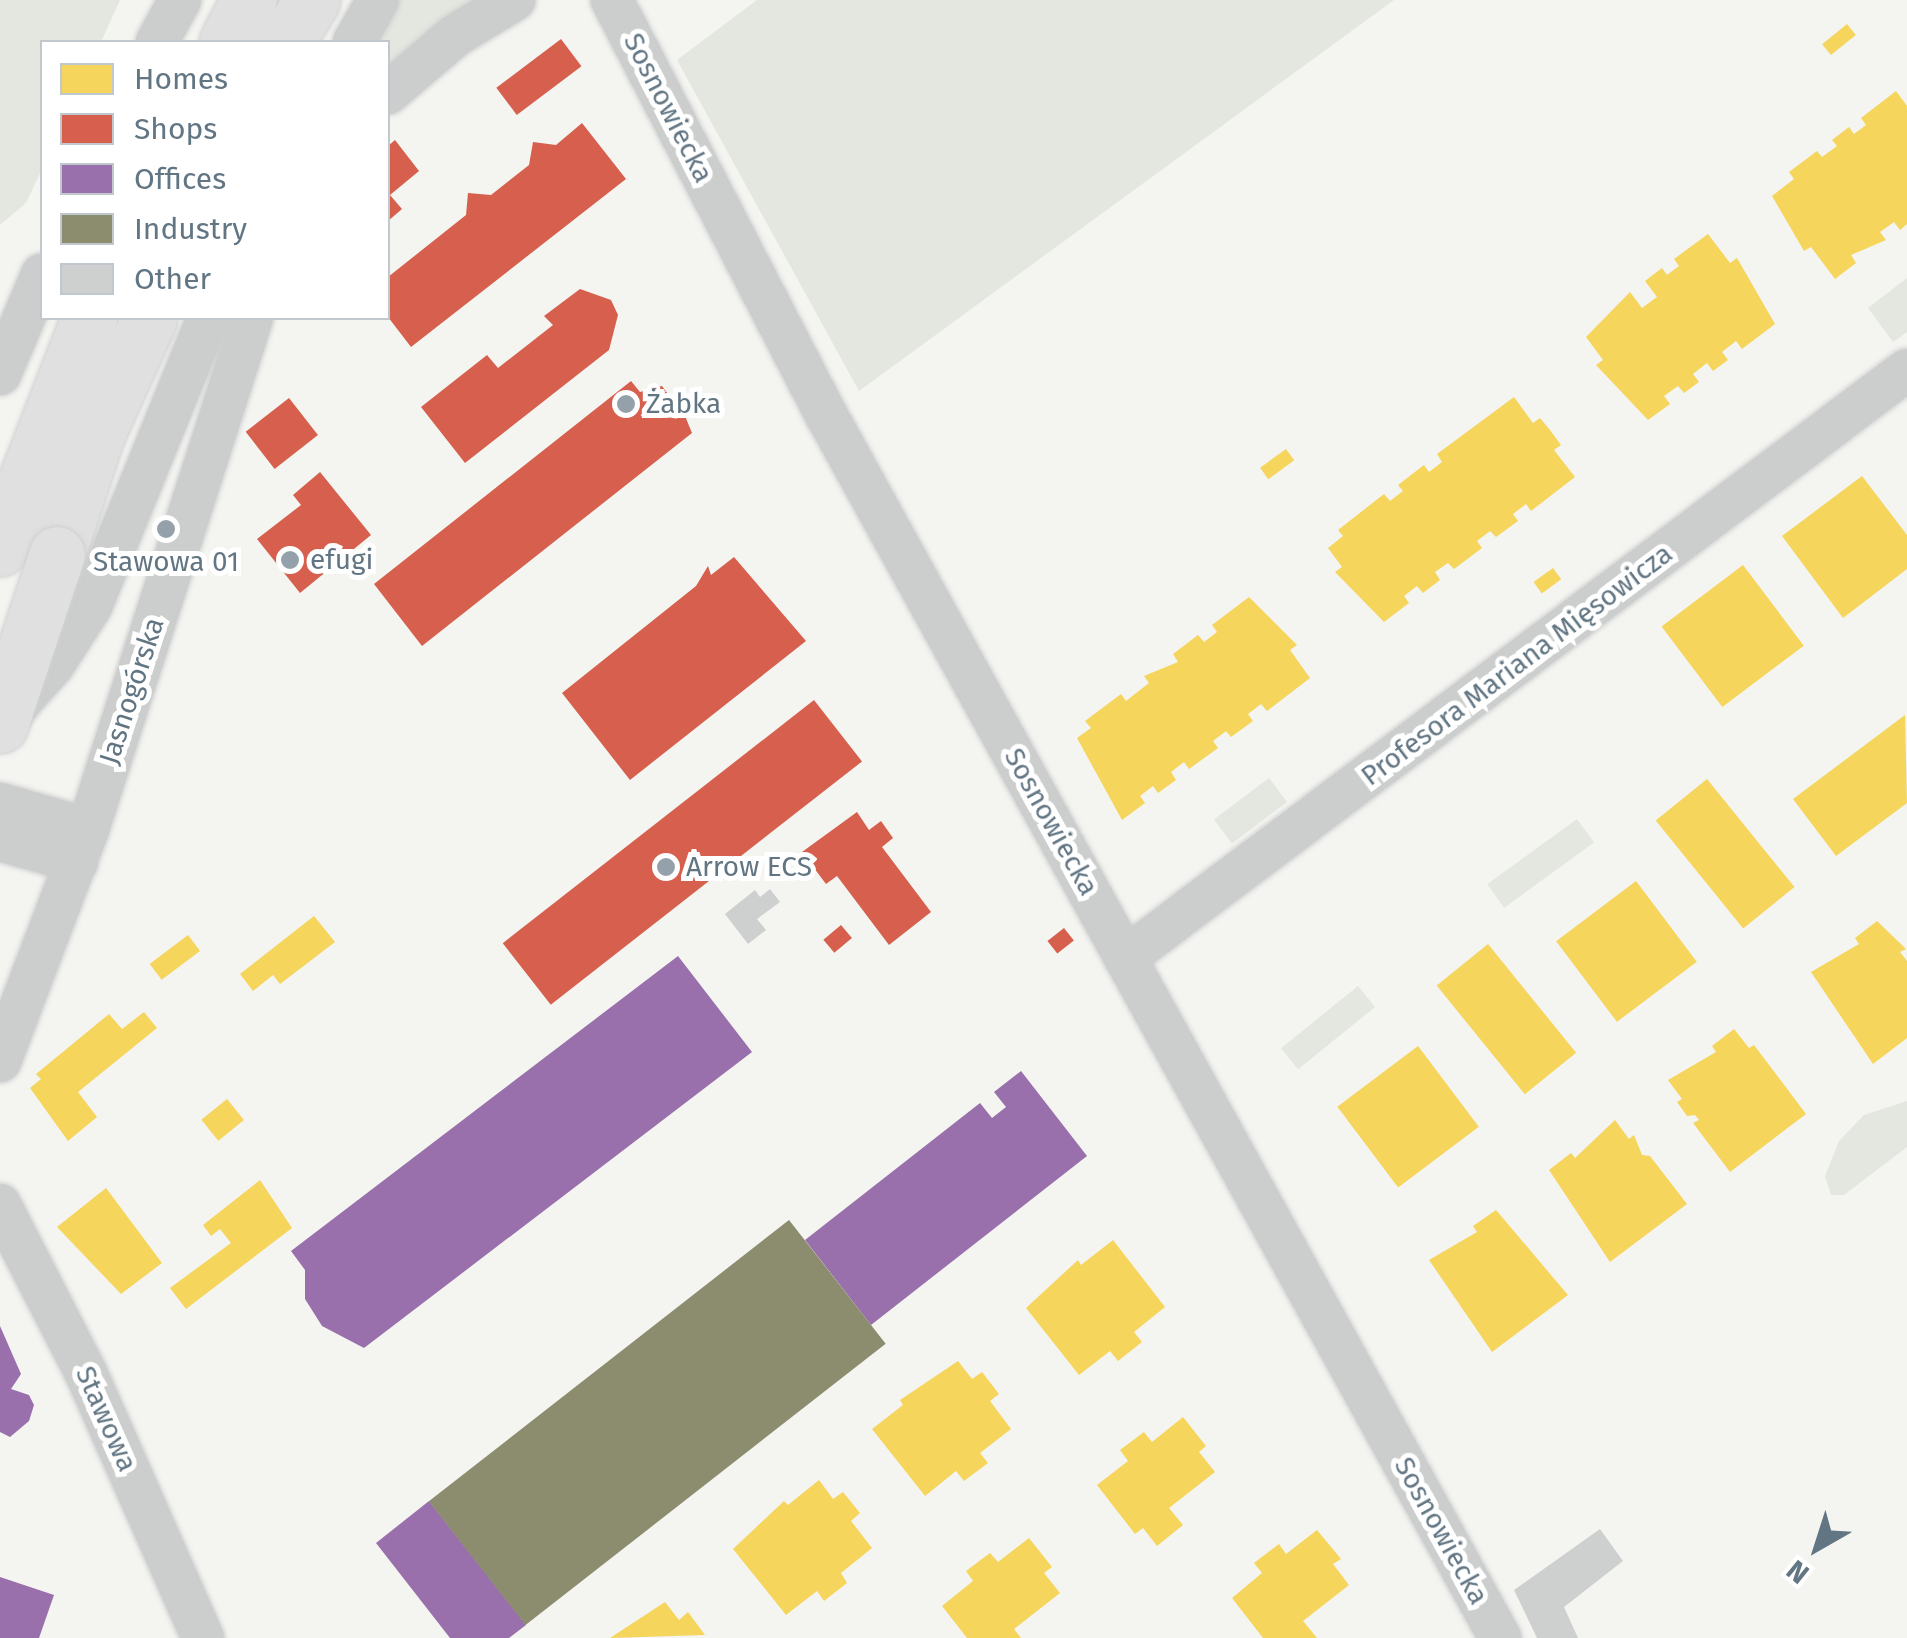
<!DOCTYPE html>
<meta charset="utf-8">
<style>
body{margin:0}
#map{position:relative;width:1907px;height:1638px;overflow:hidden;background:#f4f4f1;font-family:"Fira Sans",sans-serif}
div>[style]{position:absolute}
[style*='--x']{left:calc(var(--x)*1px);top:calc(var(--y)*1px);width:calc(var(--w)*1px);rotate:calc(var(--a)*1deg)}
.green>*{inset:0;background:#e3e7df;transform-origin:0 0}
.homes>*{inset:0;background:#f6d55c;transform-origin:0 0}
.shops>*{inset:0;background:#d6604d;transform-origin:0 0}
.offices>*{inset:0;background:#9970ab}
.industry>*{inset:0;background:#8c8c6e;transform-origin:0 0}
.building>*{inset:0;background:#cecfcf}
.roads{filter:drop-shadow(0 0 2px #cfd0d0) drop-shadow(0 0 2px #cfd0d0)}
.minor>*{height:42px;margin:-21px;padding:0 21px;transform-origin:21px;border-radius:21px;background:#cccece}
.major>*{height:55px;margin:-27.5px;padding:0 27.5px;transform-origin:27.5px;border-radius:27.5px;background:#e0e0e1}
.bridges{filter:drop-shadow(0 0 2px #cfd0d0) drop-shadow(0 0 2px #cfd0d0)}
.major-bridge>*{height:55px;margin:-27.5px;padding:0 27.5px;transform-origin:27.5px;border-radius:27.5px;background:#e0e0e1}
.dots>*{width:28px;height:28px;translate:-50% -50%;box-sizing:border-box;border:5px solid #fff;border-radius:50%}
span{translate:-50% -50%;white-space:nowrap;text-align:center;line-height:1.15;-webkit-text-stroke:10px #fff;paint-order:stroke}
.street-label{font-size:28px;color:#617583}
.poi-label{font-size:28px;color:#617583}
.left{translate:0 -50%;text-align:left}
.legend{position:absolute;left:40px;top:40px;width:350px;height:280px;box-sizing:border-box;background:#fff;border:2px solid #c0c8cd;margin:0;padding:12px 18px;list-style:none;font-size:30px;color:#617583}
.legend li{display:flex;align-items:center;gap:20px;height:50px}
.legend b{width:50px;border:2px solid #c0c8cd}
.north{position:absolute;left:1767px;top:1498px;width:100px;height:100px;-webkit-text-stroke:8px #fff;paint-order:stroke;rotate:219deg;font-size:28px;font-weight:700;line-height:40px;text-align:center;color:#617583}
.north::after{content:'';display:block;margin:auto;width:35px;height:45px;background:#617583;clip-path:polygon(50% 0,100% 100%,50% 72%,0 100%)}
</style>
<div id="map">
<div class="green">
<i style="clip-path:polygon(0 0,120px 0,101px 42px,42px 42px,42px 169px,26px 203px,0 225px)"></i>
<i style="clip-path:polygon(400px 0,482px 0,388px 73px,388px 42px,375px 42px)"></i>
<i style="clip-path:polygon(757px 0,1394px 0,859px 391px,677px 60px)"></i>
<i style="clip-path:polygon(1907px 278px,1907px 332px,1893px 342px,1868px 308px)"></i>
<i style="left:1269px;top:778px;width:30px;height:69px;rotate:53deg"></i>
<i style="left:1577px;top:819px;width:29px;height:111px;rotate:54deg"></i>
<i style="left:1358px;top:986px;width:27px;height:99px;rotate:51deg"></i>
<i style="clip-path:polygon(1907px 1101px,1907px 1147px,1844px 1195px,1831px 1195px,1825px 1176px,1839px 1141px,1864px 1115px)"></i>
</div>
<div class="homes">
<i style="left:1847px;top:24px;width:14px;height:32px;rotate:51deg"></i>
<i style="clip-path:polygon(1896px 91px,1907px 106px,1907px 224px,1900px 230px,1894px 222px,1880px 232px,1886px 240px,1851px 255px,1856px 263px,1835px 279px,1811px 247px,1804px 251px,1772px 196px,1794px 179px,1789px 172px,1817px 151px,1822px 157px,1837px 146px,1832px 140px,1849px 127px,1854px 134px,1866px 125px,1861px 118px)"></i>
<i style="clip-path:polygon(1708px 234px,1730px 263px,1737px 258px,1775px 324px,1742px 349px,1736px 341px,1722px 352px,1728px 360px,1713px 371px,1707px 363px,1693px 374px,1699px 382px,1684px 393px,1678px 386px,1664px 396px,1670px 404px,1648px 420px,1596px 365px,1603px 360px,1586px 337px,1630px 292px,1642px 308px,1657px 297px,1645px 281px,1662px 268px,1667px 275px,1679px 266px,1674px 259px)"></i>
<i style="clip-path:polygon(1514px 397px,1533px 423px,1540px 418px,1550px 430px,1561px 445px,1554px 450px,1575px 477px,1531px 511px,1526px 504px,1513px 514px,1518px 521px,1496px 537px,1490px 531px,1477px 541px,1482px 548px,1454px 569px,1448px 563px,1435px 572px,1440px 580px,1423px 593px,1417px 586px,1404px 596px,1409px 603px,1384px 622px,1335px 572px,1342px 567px,1328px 548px,1343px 536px,1338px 530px,1384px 494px,1390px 501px,1403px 491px,1398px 485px,1424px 465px,1429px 472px,1442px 462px,1437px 454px)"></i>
<i style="left:1286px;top:449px;width:14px;height:32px;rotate:54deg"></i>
<i style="clip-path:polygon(1862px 476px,1907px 535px,1907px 569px,1843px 618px,1782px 536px)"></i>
<i style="left:1743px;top:565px;width:101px;height:102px;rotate:53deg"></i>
<i style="left:1553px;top:568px;width:14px;height:24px;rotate:54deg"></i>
<i style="clip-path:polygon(1249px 597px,1297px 645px,1290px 650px,1310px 678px,1267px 711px,1261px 704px,1248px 714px,1253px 721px,1231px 737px,1226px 731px,1213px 741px,1218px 748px,1189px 769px,1184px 762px,1171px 772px,1176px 780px,1158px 793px,1153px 786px,1140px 796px,1145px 803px,1122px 820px,1077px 738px,1091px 728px,1085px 721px,1121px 694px,1126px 701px,1149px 683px,1144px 676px,1178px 662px,1173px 654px,1198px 635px,1204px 642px,1217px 632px,1212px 625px)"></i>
<i style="clip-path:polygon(1905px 715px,1907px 803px,1836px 856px,1793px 799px)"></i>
<i style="left:1707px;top:779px;width:139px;height:66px;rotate:51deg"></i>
<i style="left:1636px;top:881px;width:101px;height:100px;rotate:53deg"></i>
<i style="clip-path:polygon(314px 916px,335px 942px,280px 984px,273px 975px,253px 991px,240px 974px)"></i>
<i style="clip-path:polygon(1877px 921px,1906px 949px,1900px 952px,1907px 961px,1907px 1038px,1873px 1064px,1811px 972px,1859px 944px,1855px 938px)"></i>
<i style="left:188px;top:935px;width:20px;height:48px;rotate:53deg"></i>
<i style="left:1488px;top:944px;width:140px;height:66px;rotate:51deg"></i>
<i style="clip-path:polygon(144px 1012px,157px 1028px,78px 1092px,97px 1117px,68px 1141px,30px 1088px,41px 1079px,36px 1074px,109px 1014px,122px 1029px)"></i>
<i style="clip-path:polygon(1734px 1029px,1749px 1048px,1754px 1045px,1806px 1114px,1730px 1172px,1693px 1123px,1699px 1120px,1695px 1115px,1687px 1116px,1677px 1102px,1682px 1099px,1668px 1080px,1716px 1052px,1712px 1046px)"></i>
<i style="left:1418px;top:1046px;width:101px;height:101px;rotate:53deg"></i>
<i style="left:227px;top:1099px;width:27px;height:33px;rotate:51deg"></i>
<i style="clip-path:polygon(1615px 1120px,1629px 1139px,1634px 1135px,1642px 1155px,1650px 1156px,1687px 1204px,1610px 1262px,1549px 1170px,1571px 1153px,1575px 1158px)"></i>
<i style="clip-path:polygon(260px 1180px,292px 1228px,186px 1309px,170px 1288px,231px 1243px,220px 1229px,211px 1236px,203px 1225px)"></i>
<i style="clip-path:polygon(106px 1188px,162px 1263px,121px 1294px,57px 1227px)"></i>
<i style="clip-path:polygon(1496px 1210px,1568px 1295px,1492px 1352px,1429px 1260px,1477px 1232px,1473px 1226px)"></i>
<i style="clip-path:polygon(1113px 1240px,1165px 1307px,1134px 1332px,1142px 1342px,1118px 1361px,1110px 1351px,1079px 1375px,1026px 1308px,1078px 1260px,1081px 1265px)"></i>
<i style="clip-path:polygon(958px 1361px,972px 1379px,982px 1372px,999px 1394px,990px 1401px,1011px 1429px,980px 1453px,988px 1463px,964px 1481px,956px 1471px,925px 1496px,872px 1429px,903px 1405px,900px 1400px)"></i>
<i style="clip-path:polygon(1183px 1417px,1206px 1446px,1199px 1452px,1215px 1472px,1169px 1508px,1183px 1525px,1157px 1546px,1143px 1528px,1135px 1534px,1097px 1485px,1128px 1461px,1120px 1450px,1144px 1432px,1152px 1442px)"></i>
<i style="clip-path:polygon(819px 1480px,833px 1499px,843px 1492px,860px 1513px,851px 1521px,872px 1548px,841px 1573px,847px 1583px,824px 1601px,817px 1591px,786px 1615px,733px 1549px,784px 1501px,788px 1505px)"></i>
<i style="clip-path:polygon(1317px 1530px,1341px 1559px,1333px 1564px,1349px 1585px,1303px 1621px,1317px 1638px,1263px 1638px,1232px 1598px,1262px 1573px,1254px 1563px,1279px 1544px,1286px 1554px)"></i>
<i style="clip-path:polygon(1029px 1538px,1052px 1567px,1044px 1573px,1060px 1593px,1014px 1629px,1021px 1638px,967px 1638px,942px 1606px,973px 1581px,966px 1571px,990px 1553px,998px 1562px)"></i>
<i style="clip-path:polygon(665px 1602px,679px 1620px,688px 1612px,705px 1635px,610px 1638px)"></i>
</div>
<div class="shops">
<i style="left:561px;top:39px;width:34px;height:81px;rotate:53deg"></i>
<i style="clip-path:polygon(582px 123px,626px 179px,411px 347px,388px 317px,388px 277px,466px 215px,468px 193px,491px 195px,529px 165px,533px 142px,556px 145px)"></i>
<i style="clip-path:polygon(395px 140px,419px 171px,390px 195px,402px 209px,388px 221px,388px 146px)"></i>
<i style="clip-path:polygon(580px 289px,611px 300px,618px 315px,609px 350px,465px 463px,421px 407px,487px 355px,498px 368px,553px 325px,544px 316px)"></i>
<i style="clip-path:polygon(631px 381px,640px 392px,662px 386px,671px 398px,676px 394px,692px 433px,422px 646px,374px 584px)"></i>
<i style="left:289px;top:398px;width:47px;height:55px;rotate:52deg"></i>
<i style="clip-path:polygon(320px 472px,371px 535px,300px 593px,257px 539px,301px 505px,293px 495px)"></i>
<i style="clip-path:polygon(734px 557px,806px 641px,630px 780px,562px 693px,696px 586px,708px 566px,711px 575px)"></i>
<i style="left:814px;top:700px;width:78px;height:395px;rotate:52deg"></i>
<i style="clip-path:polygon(857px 812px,869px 830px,881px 821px,893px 838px,882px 847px,931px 912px,889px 945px,837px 876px,826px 884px,802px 852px)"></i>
<i style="left:841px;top:925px;width:17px;height:23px;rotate:50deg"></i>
<i style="left:1064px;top:928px;width:16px;height:21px;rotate:52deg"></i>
</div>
<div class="offices">
<i style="clip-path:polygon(678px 956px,752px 1052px,364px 1348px,322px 1326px,305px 1299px,305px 1270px,291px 1251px)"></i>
<i style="clip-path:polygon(1021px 1071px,1087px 1156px,871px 1325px,805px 1240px,980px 1103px,992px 1118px,1006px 1107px,994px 1092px)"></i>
<i style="clip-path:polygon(0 1326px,21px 1374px,11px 1389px,29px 1395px,34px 1405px,29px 1421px,10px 1437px,0 1432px)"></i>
<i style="clip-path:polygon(429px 1501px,526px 1625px,509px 1638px,450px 1638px,376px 1543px)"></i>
<i style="clip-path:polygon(0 1577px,54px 1595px,39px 1638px,0 1638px)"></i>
</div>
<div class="industry">
<i style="left:789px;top:1220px;width:157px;height:457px;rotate:52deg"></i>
</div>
<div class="building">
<i style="clip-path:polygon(770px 889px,780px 902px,757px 919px,766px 930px,748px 944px,725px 914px,755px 890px,760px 897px)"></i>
<i style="clip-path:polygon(1600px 1529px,1623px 1561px,1564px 1607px,1578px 1638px,1537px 1638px,1514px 1590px)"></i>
</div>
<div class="roads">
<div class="minor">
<i style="--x:612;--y:0;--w:471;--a:62.7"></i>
<i style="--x:828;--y:418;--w:1393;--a:61.15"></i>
<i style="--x:157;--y:42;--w:48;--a:-61.3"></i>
<i style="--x:354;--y:42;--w:48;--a:-60.3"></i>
<i style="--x:388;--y:93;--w:89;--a:-40.5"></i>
<i style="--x:456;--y:35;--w:68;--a:-31.1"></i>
<i style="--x:0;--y:374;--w:108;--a:-67"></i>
<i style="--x:8;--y:715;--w:67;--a:-48"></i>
<i style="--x:53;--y:665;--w:70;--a:-57.2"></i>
<i style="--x:91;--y:606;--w:311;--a:-67.9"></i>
<i style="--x:0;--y:804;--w:91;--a:15.9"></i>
<i style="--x:0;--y:840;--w:80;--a:15.9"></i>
<i style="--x:1125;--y:958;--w:978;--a:-36.94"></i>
<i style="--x:0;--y:1061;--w:248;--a:-69.2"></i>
<i style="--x:88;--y:829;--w:537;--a:-72.21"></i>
<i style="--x:0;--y:1205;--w:189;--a:62.9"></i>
<i style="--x:86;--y:1373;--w:290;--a:66.2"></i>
</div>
<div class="major">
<i style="--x:227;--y:42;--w:47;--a:-62.4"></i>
<i style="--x:286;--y:42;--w:49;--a:-58.2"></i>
<i style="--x:0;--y:548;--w:247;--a:-68.8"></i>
<i style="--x:57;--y:554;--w:124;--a:-71.7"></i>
<i style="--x:96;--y:436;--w:129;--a:-65.8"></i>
</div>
</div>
<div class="bridges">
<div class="major-bridge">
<i style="--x:0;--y:725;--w:180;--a:-71.6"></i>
</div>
</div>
<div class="dots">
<i style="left:626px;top:404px;background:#94a1aa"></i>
<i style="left:166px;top:529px;background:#94a1aa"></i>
<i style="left:290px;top:560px;background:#94a1aa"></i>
<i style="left:666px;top:867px;background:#94a1aa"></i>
</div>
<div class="street-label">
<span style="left:668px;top:108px;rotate:63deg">Sosnowiecka</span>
<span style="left:1517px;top:665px;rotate:-37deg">Profesora Mariana Mięsowicza</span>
<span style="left:132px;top:691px;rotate:-72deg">Jasnogórska</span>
<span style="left:1051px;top:822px;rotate:61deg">Sosnowiecka</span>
<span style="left:106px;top:1419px;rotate:66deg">Stawowa</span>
<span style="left:1441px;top:1531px;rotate:61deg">Sosnowiecka</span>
</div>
<div class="poi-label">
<span class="left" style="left:646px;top:404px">Żabka</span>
<span class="left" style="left:310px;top:560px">efugi</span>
<span style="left:166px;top:562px">Stawowa 01</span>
<span class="left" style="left:686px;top:867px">Arrow ECS</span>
</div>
<ul class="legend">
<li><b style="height:28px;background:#f6d55c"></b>Homes</li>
<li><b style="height:28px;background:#d6604d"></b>Shops</li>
<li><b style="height:28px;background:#9970ab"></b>Offices</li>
<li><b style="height:28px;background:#8c8c6e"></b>Industry</li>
<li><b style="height:28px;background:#cecfcf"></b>Other</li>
</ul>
<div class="north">N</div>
</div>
